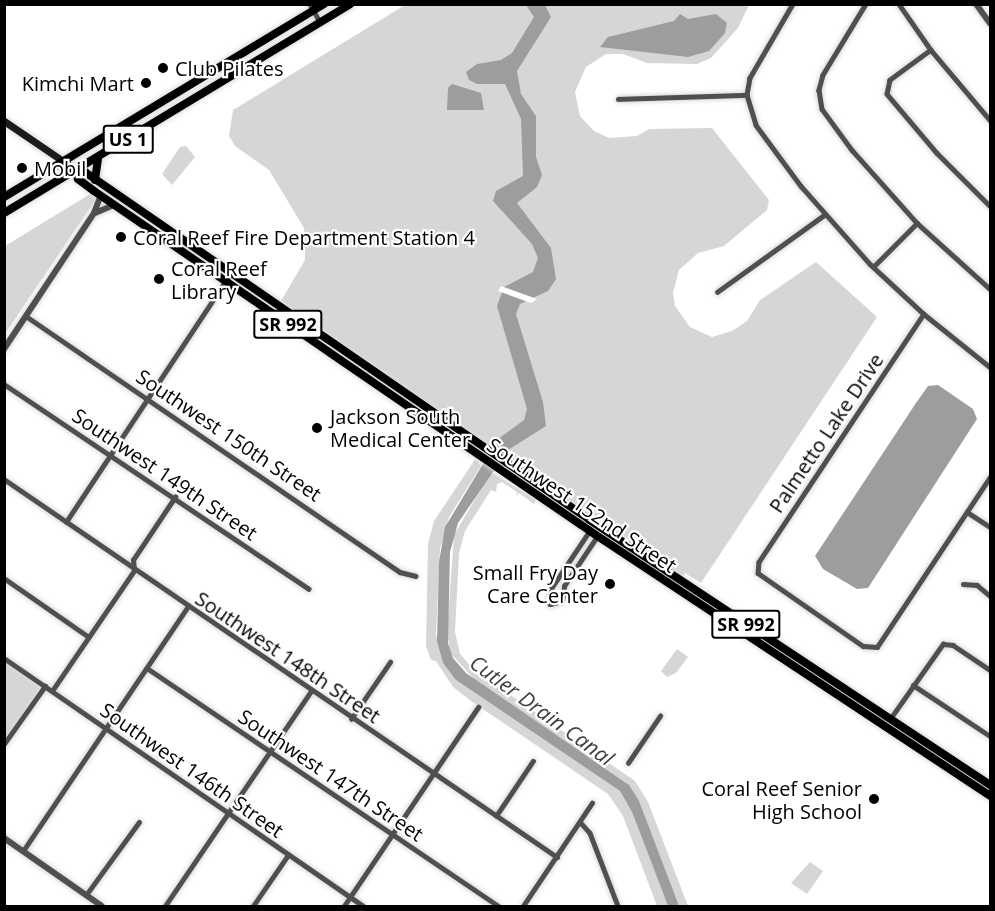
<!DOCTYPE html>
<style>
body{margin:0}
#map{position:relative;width:995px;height:911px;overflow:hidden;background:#fff;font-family:"Open Sans",sans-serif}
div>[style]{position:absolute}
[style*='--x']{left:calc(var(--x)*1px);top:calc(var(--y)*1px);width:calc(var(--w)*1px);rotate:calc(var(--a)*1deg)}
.green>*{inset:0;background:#d6d6d6}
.water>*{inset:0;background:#9d9d9d}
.pier>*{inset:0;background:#fff}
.roads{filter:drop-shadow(0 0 2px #dbdbdb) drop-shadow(0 0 2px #dbdbdb)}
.minor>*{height:4.5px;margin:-2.25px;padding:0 2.25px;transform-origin:2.25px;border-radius:2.25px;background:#4f4f4f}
.tertiary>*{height:6px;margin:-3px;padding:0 3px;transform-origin:3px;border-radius:3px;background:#4f4f4f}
.secondary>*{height:7px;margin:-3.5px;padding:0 3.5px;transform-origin:3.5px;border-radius:3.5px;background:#1c1c1c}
.primary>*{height:8px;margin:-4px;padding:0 4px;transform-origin:4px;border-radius:4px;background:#000}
.trunk>*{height:8px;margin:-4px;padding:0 4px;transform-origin:4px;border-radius:4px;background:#000}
.dots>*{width:16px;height:16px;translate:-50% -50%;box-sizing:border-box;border:3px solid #fff;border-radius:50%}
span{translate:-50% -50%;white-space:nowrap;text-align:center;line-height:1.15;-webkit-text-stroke:4.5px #fff;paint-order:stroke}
.shield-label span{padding:2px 4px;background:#fff;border:2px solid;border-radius:4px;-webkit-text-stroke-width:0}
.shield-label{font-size:18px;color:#000;font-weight:700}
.poi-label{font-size:20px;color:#000}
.left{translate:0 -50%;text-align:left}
.right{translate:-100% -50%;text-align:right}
.street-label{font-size:20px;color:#000}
.water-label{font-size:21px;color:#3e3e3e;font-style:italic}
.frame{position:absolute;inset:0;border:6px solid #000;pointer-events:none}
</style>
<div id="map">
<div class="green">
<i style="clip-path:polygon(405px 5px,749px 5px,738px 28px,711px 58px,697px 64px,647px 63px,623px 54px,606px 54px,586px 67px,575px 92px,580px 116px,594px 131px,609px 138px,637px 136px,649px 129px,712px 128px,769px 200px,767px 210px,724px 246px,698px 253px,679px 270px,673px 293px,675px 306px,690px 327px,712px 337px,732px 331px,747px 321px,760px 300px,816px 262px,877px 317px,701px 583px,685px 573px,683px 576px,539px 480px,281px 301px,305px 260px,304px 228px,269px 170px,235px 146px,229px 136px,233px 110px)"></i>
<i style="clip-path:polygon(186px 146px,195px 157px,172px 185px,162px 174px,180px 147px)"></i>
<i style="clip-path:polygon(90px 194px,96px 199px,5px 334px,5px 246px)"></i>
<i style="clip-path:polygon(476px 458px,481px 466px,449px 517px,440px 549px,436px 634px,443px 663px,459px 682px,620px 791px,632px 812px,668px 906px,657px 906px,623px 816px,608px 794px,471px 701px,453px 687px,436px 661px,431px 660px,426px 646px,428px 544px,434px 521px)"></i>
<i style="clip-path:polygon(491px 472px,536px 500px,534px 504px,519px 493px,516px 496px,517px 492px,502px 482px,497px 484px,496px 492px,491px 490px,465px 531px,459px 553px,455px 632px,460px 654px,473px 669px,635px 781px,648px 802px,688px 906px,679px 906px,625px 782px,475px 680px,451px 654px,447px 634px,454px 535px)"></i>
<i style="clip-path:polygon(677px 649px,688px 657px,676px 673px,667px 677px,661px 671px)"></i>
<i style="clip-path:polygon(5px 660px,40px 688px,5px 740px)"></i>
<i style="clip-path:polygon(810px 862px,823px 871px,807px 894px,791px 883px)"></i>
</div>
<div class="water">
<i style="clip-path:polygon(526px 5px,545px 5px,551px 17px,517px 71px,521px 94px,536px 116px,536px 157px,542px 175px,537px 187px,517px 203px,551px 248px,556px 279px,548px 291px,520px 304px,516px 314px,543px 402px,546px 426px,508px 450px,458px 523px,450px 552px,448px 643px,453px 658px,466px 673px,629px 785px,639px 801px,679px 906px,668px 906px,632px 812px,620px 791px,456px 680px,443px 663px,437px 641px,439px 562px,445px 527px,498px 439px,524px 420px,527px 409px,497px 306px,504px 287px,533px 272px,538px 258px,532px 244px,493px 201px,496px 191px,523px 176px,521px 119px,505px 84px,477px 84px,469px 80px,466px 72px,477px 64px,501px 60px,512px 53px,534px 17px)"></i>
<i style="clip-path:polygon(680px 14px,688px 19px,716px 14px,727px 23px,725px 33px,709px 51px,688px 57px,600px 47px,608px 37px,674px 21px)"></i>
<i style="clip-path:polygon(452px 84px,481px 93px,484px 110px,447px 110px,448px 88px)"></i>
<i style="clip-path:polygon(938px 385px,973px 409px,977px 419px,868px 588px,857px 589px,823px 569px,815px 556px,916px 403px,928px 386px)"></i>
</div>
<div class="pier">
<i style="clip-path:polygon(501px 286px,537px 299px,531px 303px,498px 291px)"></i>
</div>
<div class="roads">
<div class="minor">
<i style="--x:310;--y:4;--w:21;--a:61"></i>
<i style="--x:793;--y:4;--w:86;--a:120.2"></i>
<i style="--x:750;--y:78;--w:17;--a:100"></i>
<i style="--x:747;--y:95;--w:31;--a:73"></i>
<i style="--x:756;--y:125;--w:76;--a:53.6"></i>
<i style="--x:801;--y:186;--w:104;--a:48.5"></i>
<i style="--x:870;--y:264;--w:74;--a:42.8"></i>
<i style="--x:924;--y:314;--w:85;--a:38.8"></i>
<i style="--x:866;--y:4;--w:83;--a:121.2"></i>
<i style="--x:823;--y:75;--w:16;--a:105"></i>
<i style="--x:819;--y:90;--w:19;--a:81"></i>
<i style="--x:822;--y:109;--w:51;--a:53.8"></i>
<i style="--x:852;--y:150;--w:98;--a:48.3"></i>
<i style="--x:917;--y:223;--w:98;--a:42.1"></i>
<i style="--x:899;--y:4;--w:56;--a:55.2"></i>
<i style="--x:931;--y:50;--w:92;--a:49.9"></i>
<i style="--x:931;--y:50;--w:51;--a:143.8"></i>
<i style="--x:890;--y:80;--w:14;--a:102"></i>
<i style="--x:887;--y:94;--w:77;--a:49.7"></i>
<i style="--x:937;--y:153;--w:75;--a:45"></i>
<i style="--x:618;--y:99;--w:129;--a:-1.8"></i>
<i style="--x:873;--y:267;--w:62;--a:-45"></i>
<i style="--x:717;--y:292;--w:132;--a:-35.7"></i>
<i style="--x:924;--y:314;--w:298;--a:123.6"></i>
<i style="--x:759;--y:562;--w:11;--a:95"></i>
<i style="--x:758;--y:573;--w:128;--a:34.8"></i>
<i style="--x:863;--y:646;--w:14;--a:4"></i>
<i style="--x:877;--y:647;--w:204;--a:-56.4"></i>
<i style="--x:26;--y:316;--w:453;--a:34.4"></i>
<i style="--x:400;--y:572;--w:16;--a:14"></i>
<i style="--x:4;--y:384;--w:367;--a:33.9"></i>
<i style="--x:4;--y:479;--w:670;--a:34.35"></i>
<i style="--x:967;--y:512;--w:27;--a:33"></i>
<i style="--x:66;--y:522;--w:299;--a:-56.5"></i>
<i style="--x:590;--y:531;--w:72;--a:123.7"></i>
<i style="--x:550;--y:591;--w:13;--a:90"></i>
<i style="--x:550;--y:604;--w:12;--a:-14"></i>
<i style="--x:562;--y:601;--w:15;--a:-82"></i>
<i style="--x:564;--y:586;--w:61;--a:-56.3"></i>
<i style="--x:4;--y:578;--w:103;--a:34.8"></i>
<i style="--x:963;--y:584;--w:14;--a:4"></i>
<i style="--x:977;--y:585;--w:17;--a:40"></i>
<i style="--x:4;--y:658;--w:436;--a:34.6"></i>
<i style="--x:147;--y:668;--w:425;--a:34.1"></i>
<i style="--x:913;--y:685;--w:92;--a:33.5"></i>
<i style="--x:52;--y:691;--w:145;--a:-55.7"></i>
<i style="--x:134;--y:571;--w:11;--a:-95"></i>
<i style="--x:133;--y:560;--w:76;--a:-56.3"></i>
<i style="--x:351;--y:719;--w:69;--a:-55.6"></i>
<i style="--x:890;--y:719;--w:92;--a:-54.8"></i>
<i style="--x:943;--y:644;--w:10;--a:6"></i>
<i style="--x:953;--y:645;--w:45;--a:34"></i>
<i style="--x:4;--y:744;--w:71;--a:-54.7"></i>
<i style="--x:628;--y:763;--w:57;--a:-55.8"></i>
<i style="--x:496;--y:816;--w:66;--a:-56.1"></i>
<i style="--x:581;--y:823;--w:13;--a:48"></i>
<i style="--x:590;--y:833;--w:78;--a:69"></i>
<i style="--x:23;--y:851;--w:295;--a:-56"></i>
<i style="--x:86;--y:895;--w:90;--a:-54"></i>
<i style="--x:165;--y:906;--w:260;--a:-55.8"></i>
<i style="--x:253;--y:906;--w:62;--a:-55.5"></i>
<i style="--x:344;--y:906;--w:240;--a:-56"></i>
<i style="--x:523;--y:906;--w:124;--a:-56.2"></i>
</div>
<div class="tertiary">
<i style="--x:976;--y:4;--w:24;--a:54"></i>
<i style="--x:95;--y:213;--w:21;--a:-23"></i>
<i style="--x:4;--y:349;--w:163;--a:-56.5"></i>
<i style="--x:94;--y:213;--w:19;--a:-69"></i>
<i style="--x:4;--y:838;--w:119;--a:34.8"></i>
</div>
<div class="secondary">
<i style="--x:4;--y:121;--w:87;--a:34.2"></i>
</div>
<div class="primary">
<i style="--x:990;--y:785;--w:480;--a:-146.5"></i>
<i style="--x:590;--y:520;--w:613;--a:-145.43"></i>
<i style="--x:85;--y:172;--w:9;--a:-167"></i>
<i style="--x:76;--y:170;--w:9;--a:77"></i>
<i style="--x:78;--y:179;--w:20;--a:37"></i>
<i style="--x:94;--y:191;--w:601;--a:34.43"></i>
<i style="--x:590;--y:531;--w:480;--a:33.5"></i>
</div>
<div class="trunk">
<i style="--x:95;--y:180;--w:22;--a:-82"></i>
<i style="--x:4;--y:197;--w:374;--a:-31.1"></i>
<i style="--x:4;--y:213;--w:404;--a:-31.1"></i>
</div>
</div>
<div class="dots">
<i style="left:163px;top:68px;background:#000"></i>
<i style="left:146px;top:83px;background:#000"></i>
<i style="left:22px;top:168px;background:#000"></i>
<i style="left:121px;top:237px;background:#000"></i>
<i style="left:159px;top:279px;background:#000"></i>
<i style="left:317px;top:428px;background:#000"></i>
<i style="left:610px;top:584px;background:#000"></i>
<i style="left:874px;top:799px;background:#000"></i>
</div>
<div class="shield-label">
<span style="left:128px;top:139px">US 1</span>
<span style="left:288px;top:324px">SR 992</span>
<span style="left:746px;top:624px">SR 992</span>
</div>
<div class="poi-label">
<span class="left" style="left:175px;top:68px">Club Pilates</span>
<span class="right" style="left:134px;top:83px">Kimchi Mart</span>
<span class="left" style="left:34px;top:168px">Mobil</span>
<span class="left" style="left:133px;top:237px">Coral Reef Fire Department Station 4</span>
<span class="left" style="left:171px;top:280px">Coral Reef<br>Library</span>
<span class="left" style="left:330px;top:428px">Jackson South<br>Medical Center</span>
<span class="right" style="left:598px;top:584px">Small Fry Day<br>Care Center</span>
<span class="right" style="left:862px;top:800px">Coral Reef Senior<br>High School</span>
</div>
<div class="street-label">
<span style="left:826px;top:433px;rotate:-56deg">Palmetto Lake Drive</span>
<span style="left:229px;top:435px;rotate:34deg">Southwest 150th Street</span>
<span style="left:165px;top:474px;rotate:34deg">Southwest 149th Street</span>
<span style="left:582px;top:505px;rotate:34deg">Southwest 152nd Street</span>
<span style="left:288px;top:657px;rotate:34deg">Southwest 148th Street</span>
<span style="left:192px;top:770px;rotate:35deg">Southwest 146th Street</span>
<span style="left:331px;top:775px;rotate:34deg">Southwest 147th Street</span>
</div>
<div class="water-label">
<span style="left:542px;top:710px;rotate:36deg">Cutler Drain Canal</span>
</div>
<div class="frame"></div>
</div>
